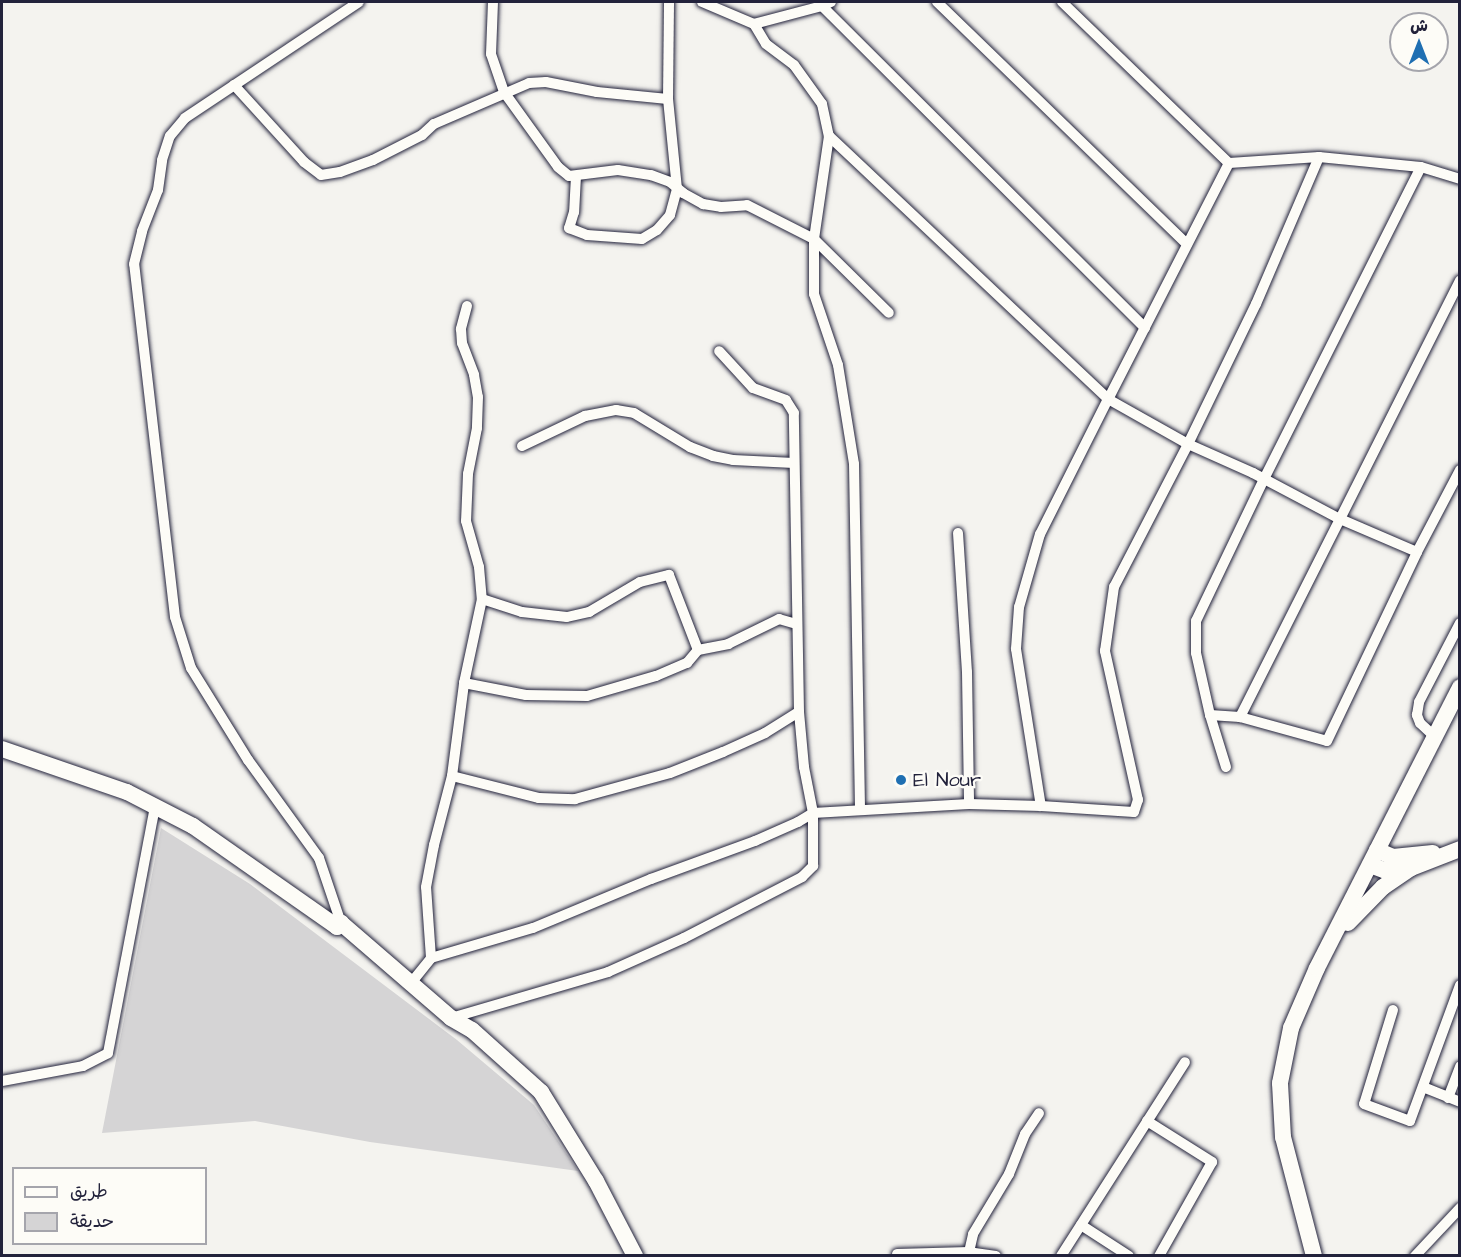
<!DOCTYPE html>
<meta charset="utf-8">
<style>
body{margin:0}
#map{position:relative;width:1461px;height:1257px;overflow:hidden;background:#f4f3ef;font-family:"Architects Daughter","Playpen Sans Arabic",sans-serif}
div>[style]{position:absolute}
[style*='--x']{left:calc(var(--x)*1px);top:calc(var(--y)*1px);width:calc(var(--w)*1px);rotate:calc(var(--a)*1deg)}
.green>*{inset:0;background:#d5d4d5}
.roads{filter:drop-shadow(0 0 2px #22223b) drop-shadow(0 0 2px #22223b)}
.minor>*{height:10px;margin:-5px;padding:0 5px;transform-origin:5px;border-radius:5px;background:#fdfcf7}
.primary>*{height:16px;margin:-8px;padding:0 8px;transform-origin:8px;border-radius:8px;background:#fdfcf7}
.trunk>*{height:16px;margin:-8px;padding:0 8px;transform-origin:8px;border-radius:8px;background:#fdfcf7}
.dots>*{width:16px;height:16px;translate:-50% -50%;box-sizing:border-box;border:3px solid #fdfcf7;border-radius:50%}
span{translate:-50% -50%;white-space:nowrap;text-align:center;line-height:1.15;-webkit-text-stroke:4.5px #fdfcf7;paint-order:stroke}
.poi-label{font-size:20px;color:#22223b}
.left{translate:0 -50%;text-align:left}
.frame{position:absolute;inset:0;border:3px solid #22223b;pointer-events:none}
.legend{position:absolute;left:12px;top:1167px;width:195px;height:78px;box-sizing:border-box;background:#fdfcf7;border:2px solid #a5a5ac;margin:0;padding:8px 10px;list-style:none;font-size:18px;color:#22223b}
.legend li{display:flex;align-items:center;gap:12px;height:30px}
.legend b{width:30px;border:2px solid #a5a5ac}
.north{position:absolute;left:1389px;top:12px;width:60px;height:60px;box-sizing:border-box;background:#fdfcf7;border:2px solid #a5a5ac;border-radius:50%;rotate:0deg;font-size:16px;font-weight:700;line-height:24px;text-align:center;color:#22223b}
.north::after{content:'';display:block;margin:auto;width:21px;height:27px;background:#1f6fb2;clip-path:polygon(50% 0,100% 100%,50% 72%,0 100%)}
</style>
<div id="map">
<div class="green">
<i style="clip-path:polygon(161px 828px,250px 884px,457px 1040px,534px 1105px,578px 1171px,370px 1142px,255px 1121px,102px 1133px)"></i>
</div>
<div class="roads">
<div class="minor">
<i style="--x:493;--y:2;--w:52;--a:92.2"></i>
<i style="--x:491;--y:54;--w:40;--a:71.1"></i>
<i style="--x:504;--y:92;--w:92;--a:54.2"></i>
<i style="--x:558;--y:167;--w:14;--a:39"></i>
<i style="--x:569;--y:176;--w:49;--a:-7"></i>
<i style="--x:618;--y:170;--w:33;--a:9"></i>
<i style="--x:651;--y:175;--w:20;--a:20"></i>
<i style="--x:670;--y:182;--w:17;--a:40"></i>
<i style="--x:683;--y:193;--w:23;--a:29"></i>
<i style="--x:703;--y:204;--w:18;--a:9"></i>
<i style="--x:721;--y:207;--w:26;--a:-4"></i>
<i style="--x:747;--y:205;--w:75;--a:26.9"></i>
<i style="--x:814;--y:239;--w:105;--a:44.6"></i>
<i style="--x:702;--y:2;--w:56;--a:22.9"></i>
<i style="--x:831;--y:2;--w:10;--a:156"></i>
<i style="--x:822;--y:6;--w:70;--a:165.2"></i>
<i style="--x:754;--y:24;--w:23;--a:59"></i>
<i style="--x:766;--y:44;--w:35;--a:37"></i>
<i style="--x:794;--y:65;--w:48;--a:54.3"></i>
<i style="--x:822;--y:104;--w:33;--a:78"></i>
<i style="--x:829;--y:136;--w:383;--a:43.3"></i>
<i style="--x:1108;--y:399;--w:151;--a:116.7"></i>
<i style="--x:1040;--y:534;--w:76;--a:106"></i>
<i style="--x:1019;--y:607;--w:42;--a:94.1"></i>
<i style="--x:1016;--y:649;--w:159;--a:81"></i>
<i style="--x:1041;--y:806;--w:93;--a:3.7"></i>
<i style="--x:1134;--y:812;--w:13;--a:-72"></i>
<i style="--x:1138;--y:800;--w:153;--a:-102.5"></i>
<i style="--x:1105;--y:651;--w:65;--a:-82"></i>
<i style="--x:1114;--y:587;--w:161;--a:-62.6"></i>
<i style="--x:1188;--y:444;--w:71;--a:24"></i>
<i style="--x:1253;--y:473;--w:98;--a:27.9"></i>
<i style="--x:1340;--y:519;--w:222;--a:116.8"></i>
<i style="--x:1240;--y:717;--w:90;--a:15.4"></i>
<i style="--x:1327;--y:741;--w:209;--a:-64.5"></i>
<i style="--x:1417;--y:552;--w:93;--a:-62.3"></i>
<i style="--x:937;--y:2;--w:348;--a:44.1"></i>
<i style="--x:1062;--y:2;--w:232;--a:44"></i>
<i style="--x:1229;--y:163;--w:90;--a:-3.8"></i>
<i style="--x:1319;--y:157;--w:102;--a:5.6"></i>
<i style="--x:1421;--y:167;--w:41;--a:17.1"></i>
<i style="--x:822;--y:6;--w:456;--a:44.9"></i>
<i style="--x:234;--y:85;--w:104;--a:47.7"></i>
<i style="--x:304;--y:162;--w:21;--a:37"></i>
<i style="--x:321;--y:175;--w:19;--a:-9"></i>
<i style="--x:340;--y:172;--w:35;--a:-20"></i>
<i style="--x:373;--y:160;--w:55;--a:-27"></i>
<i style="--x:422;--y:135;--w:16;--a:-43"></i>
<i style="--x:434;--y:124;--w:103;--a:-23.3"></i>
<i style="--x:529;--y:83;--w:17;--a:-3"></i>
<i style="--x:546;--y:82;--w:52;--a:11.1"></i>
<i style="--x:597;--y:92;--w:71;--a:5.6"></i>
<i style="--x:829;--y:136;--w:104;--a:98.3"></i>
<i style="--x:814;--y:239;--w:55;--a:90"></i>
<i style="--x:814;--y:294;--w:75;--a:71.3"></i>
<i style="--x:838;--y:365;--w:100;--a:80.8"></i>
<i style="--x:854;--y:464;--w:346;--a:89"></i>
<i style="--x:1229;--y:163;--w:265;--a:117.1"></i>
<i style="--x:1108;--y:399;--w:92;--a:29.4"></i>
<i style="--x:1188;--y:444;--w:156;--a:-64.1"></i>
<i style="--x:1256;--y:304;--w:160;--a:-66.8"></i>
<i style="--x:576;--y:176;--w:36;--a:93"></i>
<i style="--x:574;--y:212;--w:17;--a:107"></i>
<i style="--x:569;--y:228;--w:19;--a:21"></i>
<i style="--x:587;--y:235;--w:55;--a:4.2"></i>
<i style="--x:642;--y:239;--w:17;--a:-31"></i>
<i style="--x:657;--y:230;--w:20;--a:-49"></i>
<i style="--x:670;--y:215;--w:27;--a:-75"></i>
<i style="--x:677;--y:189;--w:90;--a:-95.7"></i>
<i style="--x:668;--y:99;--w:97;--a:-89.4"></i>
<i style="--x:467;--y:306;--w:24;--a:105"></i>
<i style="--x:461;--y:329;--w:14;--a:86"></i>
<i style="--x:462;--y:343;--w:34;--a:69"></i>
<i style="--x:474;--y:375;--w:22;--a:80"></i>
<i style="--x:478;--y:397;--w:31;--a:92"></i>
<i style="--x:477;--y:428;--w:47;--a:101.1"></i>
<i style="--x:468;--y:474;--w:47;--a:92.4"></i>
<i style="--x:466;--y:521;--w:48;--a:74.2"></i>
<i style="--x:479;--y:567;--w:32;--a:85"></i>
<i style="--x:522;--y:446;--w:70;--a:-25.5"></i>
<i style="--x:585;--y:416;--w:32;--a:-11"></i>
<i style="--x:616;--y:410;--w:18;--a:9"></i>
<i style="--x:634;--y:413;--w:66;--a:31.3"></i>
<i style="--x:690;--y:447;--w:25;--a:21"></i>
<i style="--x:713;--y:456;--w:20;--a:11"></i>
<i style="--x:733;--y:460;--w:61;--a:2.8"></i>
<i style="--x:958;--y:533;--w:139;--a:86.3"></i>
<i style="--x:967;--y:672;--w:132;--a:89.1"></i>
<i style="--x:1417;--y:552;--w:84;--a:-156.8"></i>
<i style="--x:1340;--y:519;--w:267;--a:-63.3"></i>
<i style="--x:464;--y:683;--w:63;--a:11"></i>
<i style="--x:526;--y:695;--w:61;--a:0.9"></i>
<i style="--x:587;--y:696;--w:72;--a:-16.2"></i>
<i style="--x:656;--y:676;--w:34;--a:-23"></i>
<i style="--x:687;--y:663;--w:17;--a:-50"></i>
<i style="--x:698;--y:650;--w:31;--a:-11"></i>
<i style="--x:728;--y:644;--w:57;--a:-26.1"></i>
<i style="--x:779;--y:619;--w:18;--a:16"></i>
<i style="--x:1210;--y:715;--w:30;--a:4"></i>
<i style="--x:1434;--y:736;--w:19;--a:-137"></i>
<i style="--x:1420;--y:723;--w:9;--a:-111"></i>
<i style="--x:1417;--y:715;--w:13;--a:-81"></i>
<i style="--x:1419;--y:702;--w:89;--a:-62.6"></i>
<i style="--x:1226;--y:767;--w:54;--a:-107.1"></i>
<i style="--x:1210;--y:715;--w:64;--a:-102.7"></i>
<i style="--x:1196;--y:653;--w:32;--a:-90"></i>
<i style="--x:1196;--y:621;--w:157;--a:-64.4"></i>
<i style="--x:1264;--y:479;--w:349;--a:-63.3"></i>
<i style="--x:452;--y:776;--w:94;--a:-82.6"></i>
<i style="--x:464;--y:683;--w:86;--a:-77.9"></i>
<i style="--x:482;--y:599;--w:42;--a:18"></i>
<i style="--x:522;--y:612;--w:45;--a:6.3"></i>
<i style="--x:567;--y:617;--w:23;--a:-13"></i>
<i style="--x:589;--y:612;--w:59;--a:-30.5"></i>
<i style="--x:640;--y:582;--w:30;--a:-14"></i>
<i style="--x:669;--y:575;--w:80;--a:68.9"></i>
<i style="--x:341;--y:923;--w:69;--a:-108.7"></i>
<i style="--x:319;--y:858;--w:121;--a:-125.9"></i>
<i style="--x:248;--y:760;--w:108;--a:-121.8"></i>
<i style="--x:191;--y:668;--w:53;--a:-107.4"></i>
<i style="--x:175;--y:617;--w:355;--a:-96.6"></i>
<i style="--x:134;--y:264;--w:34;--a:-76"></i>
<i style="--x:142;--y:231;--w:44;--a:-68.7"></i>
<i style="--x:158;--y:190;--w:30;--a:-82"></i>
<i style="--x:162;--y:160;--w:25;--a:-72"></i>
<i style="--x:170;--y:136;--w:23;--a:-50"></i>
<i style="--x:185;--y:118;--w:209;--a:-33.7"></i>
<i style="--x:431;--y:958;--w:71;--a:-94"></i>
<i style="--x:426;--y:887;--w:43;--a:-79.2"></i>
<i style="--x:434;--y:845;--w:71;--a:-75.4"></i>
<i style="--x:452;--y:776;--w:90;--a:14.2"></i>
<i style="--x:539;--y:798;--w:36;--a:2"></i>
<i style="--x:575;--y:799;--w:98;--a:-15.3"></i>
<i style="--x:670;--y:773;--w:57;--a:-21.6"></i>
<i style="--x:723;--y:752;--w:46;--a:-24.3"></i>
<i style="--x:765;--y:733;--w:40;--a:-32"></i>
<i style="--x:411;--y:983;--w:32;--a:-51"></i>
<i style="--x:431;--y:958;--w:106;--a:-16.4"></i>
<i style="--x:533;--y:928;--w:128;--a:-22.6"></i>
<i style="--x:651;--y:879;--w:111;--a:-20.1"></i>
<i style="--x:755;--y:841;--w:47;--a:-23.8"></i>
<i style="--x:798;--y:822;--w:17;--a:-31"></i>
<i style="--x:813;--y:813;--w:156;--a:-3.3"></i>
<i style="--x:969;--y:804;--w:72;--a:1.6"></i>
<i style="--x:1393;--y:1010;--w:98;--a:107.1"></i>
<i style="--x:1364;--y:1104;--w:49;--a:20.3"></i>
<i style="--x:1410;--y:1121;--w:145;--a:-69.8"></i>
<i style="--x:451;--y:1018;--w:164;--a:-16.3"></i>
<i style="--x:608;--y:972;--w:83;--a:-24.1"></i>
<i style="--x:684;--y:938;--w:133;--a:-27.3"></i>
<i style="--x:802;--y:877;--w:16;--a:-45"></i>
<i style="--x:813;--y:866;--w:53;--a:-90"></i>
<i style="--x:813;--y:813;--w:47;--a:-101.1"></i>
<i style="--x:804;--y:767;--w:55;--a:-95.2"></i>
<i style="--x:799;--y:712;--w:299;--a:-91"></i>
<i style="--x:794;--y:413;--w:15;--a:-122"></i>
<i style="--x:786;--y:400;--w:35;--a:-160"></i>
<i style="--x:753;--y:388;--w:50;--a:-132.6"></i>
<i style="--x:2;--y:1081;--w:82;--a:-10.5"></i>
<i style="--x:83;--y:1066;--w:28;--a:-27"></i>
<i style="--x:108;--y:1053;--w:251;--a:-79.2"></i>
<i style="--x:1423;--y:1087;--w:40;--a:22"></i>
<i style="--x:1448;--y:1098;--w:34;--a:-69"></i>
<i style="--x:1147;--y:1121;--w:77;--a:32.2"></i>
<i style="--x:1212;--y:1162;--w:108;--a:119.4"></i>
<i style="--x:1081;--y:1225;--w:57;--a:32.9"></i>
<i style="--x:897;--y:1254;--w:72;--a:-1.6"></i>
<i style="--x:996;--y:1256;--w:27;--a:-172"></i>
<i style="--x:969;--y:1252;--w:18;--a:-77"></i>
<i style="--x:973;--y:1234;--w:70;--a:-59"></i>
<i style="--x:1009;--y:1174;--w:43;--a:-68.2"></i>
<i style="--x:1025;--y:1134;--w:25;--a:-56"></i>
<i style="--x:1061;--y:1256;--w:230;--a:-57.4"></i>
<i style="--x:1415;--y:1256;--w:66;--a:-46.8"></i>
</div>
<div class="primary">
<i style="--x:2;--y:749;--w:132;--a:19"></i>
<i style="--x:127;--y:792;--w:74;--a:27.3"></i>
<i style="--x:193;--y:826;--w:176;--a:35"></i>
<i style="--x:337;--y:927;--w:6;--a:-45"></i>
<i style="--x:341;--y:923;--w:145;--a:40.8"></i>
<i style="--x:451;--y:1018;--w:24;--a:30"></i>
<i style="--x:472;--y:1030;--w:93;--a:41.9"></i>
<i style="--x:541;--y:1092;--w:105;--a:58.3"></i>
<i style="--x:596;--y:1181;--w:85;--a:62.5"></i>
<i style="--x:1377;--y:850;--w:17;--a:24"></i>
<i style="--x:1393;--y:857;--w:40;--a:-5.7"></i>
<i style="--x:1370;--y:865;--w:15;--a:20"></i>
<i style="--x:1384;--y:870;--w:27;--a:-4"></i>
<i style="--x:1411;--y:868;--w:53;--a:-21.2"></i>
</div>
<div class="trunk">
<i style="--x:1348;--y:923;--w:50;--a:-45.8"></i>
<i style="--x:1383;--y:887;--w:34;--a:-34"></i>
<i style="--x:1314;--y:1256;--w:123;--a:-104.6"></i>
<i style="--x:1283;--y:1137;--w:54;--a:-93.2"></i>
<i style="--x:1280;--y:1083;--w:56;--a:-78.7"></i>
<i style="--x:1291;--y:1028;--w:65;--a:-66.6"></i>
<i style="--x:1317;--y:968;--w:315;--a:-63"></i>
</div>
</div>
<div class="dots">
<i style="left:901px;top:780px;background:#1f6fb2"></i>
</div>
<div class="poi-label">
<span class="left" style="left:913px;top:780px">El Nour</span>
</div>
<div class="frame"></div>
<ul class="legend">
<li><b style="height:8px;background:#fdfcf7"></b>طريق</li>
<li><b style="height:16px;background:#d5d4d5"></b>حديقة</li>
</ul>
<div class="north">ش</div>
</div>
